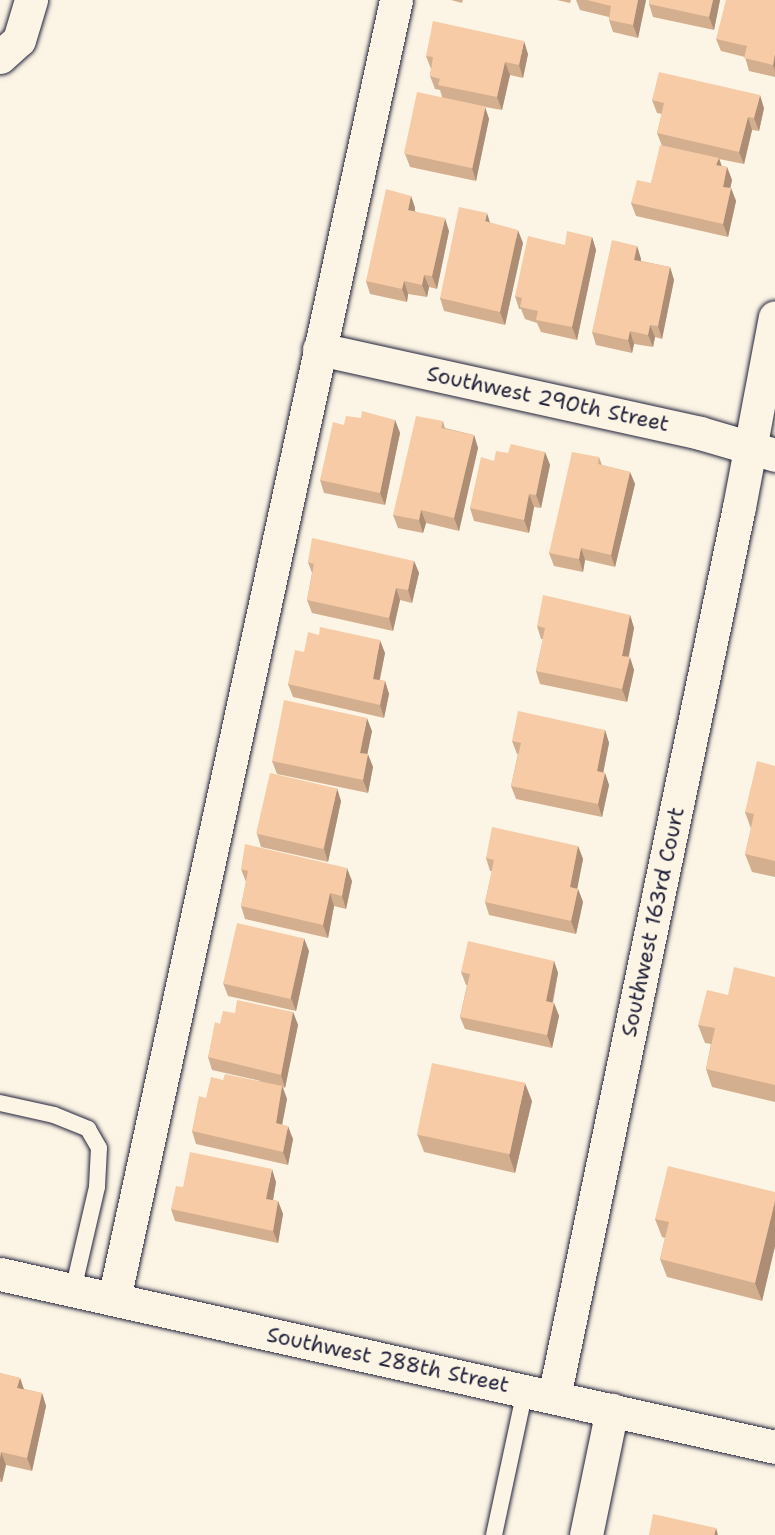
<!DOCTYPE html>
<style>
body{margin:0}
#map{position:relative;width:775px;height:1535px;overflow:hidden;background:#fcf5e5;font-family:"Shantell Sans",sans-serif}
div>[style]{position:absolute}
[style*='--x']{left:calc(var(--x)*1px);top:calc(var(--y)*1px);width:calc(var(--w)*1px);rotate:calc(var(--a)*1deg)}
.roads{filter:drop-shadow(0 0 2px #22223b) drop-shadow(0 0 2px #22223b)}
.service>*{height:16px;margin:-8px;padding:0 8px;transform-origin:8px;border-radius:8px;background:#fcf5e5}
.minor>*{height:33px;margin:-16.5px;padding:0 16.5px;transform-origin:16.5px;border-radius:16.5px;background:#fcf5e5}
.tertiary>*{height:33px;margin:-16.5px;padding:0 16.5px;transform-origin:16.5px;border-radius:16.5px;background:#fcf5e5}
.wall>*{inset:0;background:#d4af8f}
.shaded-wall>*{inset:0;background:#ad8e74}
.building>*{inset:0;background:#f7cba6;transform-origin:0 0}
span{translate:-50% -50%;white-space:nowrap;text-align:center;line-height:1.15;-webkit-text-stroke:4.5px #fcf5e5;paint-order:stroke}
.street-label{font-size:21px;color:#22223b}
</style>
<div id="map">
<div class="roads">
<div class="service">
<i style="--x:0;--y:1103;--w:55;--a:12.5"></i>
<i style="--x:54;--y:1115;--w:37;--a:22"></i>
<i style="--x:88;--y:1129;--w:22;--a:60"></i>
<i style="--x:99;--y:1148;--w:39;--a:93"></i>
<i style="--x:97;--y:1187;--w:106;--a:103.1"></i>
<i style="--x:494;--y:1535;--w:148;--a:-77.9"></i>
</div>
<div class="minor">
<i style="--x:0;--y:57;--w:25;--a:-42"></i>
<i style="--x:19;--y:40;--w:42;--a:-73.3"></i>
<i style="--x:319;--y:349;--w:390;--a:12.4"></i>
<i style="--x:700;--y:433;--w:78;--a:16.3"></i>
<i style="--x:114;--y:1299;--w:1329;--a:-77.75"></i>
<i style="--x:554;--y:1397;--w:909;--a:-78.26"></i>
<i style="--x:739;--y:507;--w:193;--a:-79.3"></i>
<i style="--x:586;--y:1535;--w:128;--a:-78.3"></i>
</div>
<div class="tertiary">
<i style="--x:0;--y:1274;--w:794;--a:12.58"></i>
</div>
</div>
<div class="wall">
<i style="clip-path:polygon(451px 0,463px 0,462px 3px)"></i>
<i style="clip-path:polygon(557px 0,571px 0,570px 3px)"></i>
<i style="clip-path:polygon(576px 0,646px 0,638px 38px,613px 32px,609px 20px,609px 17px,580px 10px)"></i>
<i style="clip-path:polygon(649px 0,720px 0,714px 30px,653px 17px,649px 4px)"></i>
<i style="clip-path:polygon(775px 0,775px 77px,749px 71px,745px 57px,721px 51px,716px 39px)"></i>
<i style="clip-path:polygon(528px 54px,523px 78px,510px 75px,502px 110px,485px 107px,489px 119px,476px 181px,410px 167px,405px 154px,442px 97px,440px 90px,435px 89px,430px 76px,431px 69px,426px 56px)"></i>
<i style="clip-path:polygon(652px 100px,764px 108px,759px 131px,752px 130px,744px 164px,719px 159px,722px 166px,727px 167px,732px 180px,730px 188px,731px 188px,736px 201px,728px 237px,636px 216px,631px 203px,651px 183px,662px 146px,657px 133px,662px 114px,657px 113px)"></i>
<i style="clip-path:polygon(411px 196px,415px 208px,415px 211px,449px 231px,437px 289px,429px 287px,427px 297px,408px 294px,407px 302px,370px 294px,366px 281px)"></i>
<i style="clip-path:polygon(490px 223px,523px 243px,505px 325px,444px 311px,440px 298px)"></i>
<i style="clip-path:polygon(592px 237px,596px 250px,577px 340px,541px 332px,537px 323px,525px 319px,521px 309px,519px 309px,515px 296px,565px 245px)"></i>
<i style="clip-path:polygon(637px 246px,641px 259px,641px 261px,670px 267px,674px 280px,662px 339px,655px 337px,653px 347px,634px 344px,632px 353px,596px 345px,592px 332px)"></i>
<i style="clip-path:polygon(395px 420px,400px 433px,385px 505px,324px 493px,320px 480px,344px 425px)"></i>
<i style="clip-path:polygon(443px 421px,445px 428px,474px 435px,478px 448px,459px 531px,426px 523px,423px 533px,398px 528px,393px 515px)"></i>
<i style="clip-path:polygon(545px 452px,550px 465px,541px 508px,534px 507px,529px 533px,474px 521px,470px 508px,494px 461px,508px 453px)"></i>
<i style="clip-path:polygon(599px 457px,602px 465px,630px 472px,635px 484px,615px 567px,585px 560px,583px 572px,554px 566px,549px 553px)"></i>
<i style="clip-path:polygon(414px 561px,419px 573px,412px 603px,400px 600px,393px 631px,312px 613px,307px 600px,312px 573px,308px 562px)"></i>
<i style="clip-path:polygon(630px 615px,634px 628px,629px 657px,634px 670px,627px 702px,540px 684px,536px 671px,543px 639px,541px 639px,537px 626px)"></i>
<i style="clip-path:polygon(304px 652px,385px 653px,380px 680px,385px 681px,389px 694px,384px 718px,293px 697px,288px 684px)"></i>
<i style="clip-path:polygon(605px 730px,609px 743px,603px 772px,605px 773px,609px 785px,602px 817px,516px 799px,511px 786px,518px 754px,517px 754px,512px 741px)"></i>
<i style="clip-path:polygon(372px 731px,367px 754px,373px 767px,368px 793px,277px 774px,272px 761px)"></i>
<i style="clip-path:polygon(775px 766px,775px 877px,752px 872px,745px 854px,751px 829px,745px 812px)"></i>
<i style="clip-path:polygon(341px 801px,328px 862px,261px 847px,257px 834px)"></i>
<i style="clip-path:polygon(578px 846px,583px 859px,577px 889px,578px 889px,583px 902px,576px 934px,489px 915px,485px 902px,492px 871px,490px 871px,486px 858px)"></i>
<i style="clip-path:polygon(241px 869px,352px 881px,346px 909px,334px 906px,328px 938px,245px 919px,241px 906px,246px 882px)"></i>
<i style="clip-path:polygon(309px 951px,296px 1011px,228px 996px,223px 983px)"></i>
<i style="clip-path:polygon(554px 961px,558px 973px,553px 1003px,554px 1003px,559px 1016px,552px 1048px,465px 1029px,460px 1017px,467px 985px,466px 985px,461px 972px)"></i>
<i style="clip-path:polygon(775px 977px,775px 1102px,712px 1087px,706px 1069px,711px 1044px,705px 1043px,698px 1025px,728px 995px)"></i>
<i style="clip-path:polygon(293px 1012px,298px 1025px,285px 1088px,283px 1087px,287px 1099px,282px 1124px,293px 1139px,288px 1165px,196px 1144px,192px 1131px,206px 1098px,223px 1080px,261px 1081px,212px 1070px,208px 1057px,220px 1024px,235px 1013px)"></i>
<i style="clip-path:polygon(532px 1101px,515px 1173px,424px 1152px,417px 1134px)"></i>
<i style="clip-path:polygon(276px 1182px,273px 1200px,278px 1201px,283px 1214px,278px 1243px,175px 1221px,171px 1209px,183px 1187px)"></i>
<i style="clip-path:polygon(775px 1192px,775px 1246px,762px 1301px,667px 1277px,660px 1259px,665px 1238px,662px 1237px,655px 1219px)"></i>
<i style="clip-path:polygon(0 1373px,20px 1378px,24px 1389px,42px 1393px,46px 1406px,32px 1471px,6px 1465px,2px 1482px,0 1482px)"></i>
</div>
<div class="shaded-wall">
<i style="clip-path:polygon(638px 0,646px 0,638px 38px,633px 25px)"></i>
<i style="clip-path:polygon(713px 0,720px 0,714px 30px,709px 17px)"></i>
<i style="clip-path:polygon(524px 41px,528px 54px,523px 78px,519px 65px)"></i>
<i style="clip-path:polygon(775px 53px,775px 71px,773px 65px)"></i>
<i style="clip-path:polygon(505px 62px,510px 75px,502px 110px,497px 97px)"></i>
<i style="clip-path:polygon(760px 95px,764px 108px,759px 131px,754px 118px)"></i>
<i style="clip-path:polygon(485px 107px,489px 119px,476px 181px,472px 168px)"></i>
<i style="clip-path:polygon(748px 117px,752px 130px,744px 164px,739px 152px)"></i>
<i style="clip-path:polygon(719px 158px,723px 171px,716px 165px)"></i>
<i style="clip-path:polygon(727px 167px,732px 180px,728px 199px,723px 187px)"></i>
<i style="clip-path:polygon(731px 188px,736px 201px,728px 237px,723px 224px)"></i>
<i style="clip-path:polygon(411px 196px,415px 208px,413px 223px,408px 210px)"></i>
<i style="clip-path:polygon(487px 213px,491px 226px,485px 221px)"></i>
<i style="clip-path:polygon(445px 218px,449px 231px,437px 289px,432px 276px)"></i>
<i style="clip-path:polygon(518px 230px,523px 243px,505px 325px,500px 312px)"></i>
<i style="clip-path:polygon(592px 237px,596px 250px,577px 340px,572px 327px)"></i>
<i style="clip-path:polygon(637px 246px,641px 259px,639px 273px,634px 260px)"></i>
<i style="clip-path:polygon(670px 267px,674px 280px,662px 339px,658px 326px)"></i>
<i style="clip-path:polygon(424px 275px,429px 287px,427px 297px,422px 285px)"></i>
<i style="clip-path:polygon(404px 281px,408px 294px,407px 302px,402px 289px)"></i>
<i style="clip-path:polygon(650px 325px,655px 337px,653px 347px,648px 335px)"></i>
<i style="clip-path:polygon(630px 331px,634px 344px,632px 353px,628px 340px)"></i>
<i style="clip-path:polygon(395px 420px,400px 433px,385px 505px,380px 493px)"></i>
<i style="clip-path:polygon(474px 435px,478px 448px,459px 531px,454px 518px)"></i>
<i style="clip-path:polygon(545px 452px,550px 465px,541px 508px,536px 495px)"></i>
<i style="clip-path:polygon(630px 472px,635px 484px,615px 567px,611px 555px)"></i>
<i style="clip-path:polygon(529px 494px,534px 507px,529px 533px,524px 520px)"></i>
<i style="clip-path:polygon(421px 510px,426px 523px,423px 533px,419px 520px)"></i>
<i style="clip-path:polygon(581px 548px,585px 560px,583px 572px,579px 559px)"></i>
<i style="clip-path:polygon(414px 561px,419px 573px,412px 603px,408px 590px)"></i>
<i style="clip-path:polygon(396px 588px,400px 600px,393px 631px,389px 618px)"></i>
<i style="clip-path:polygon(630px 615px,634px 628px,626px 668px,622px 656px)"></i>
<i style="clip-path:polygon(380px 640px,385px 653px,377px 691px,373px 679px)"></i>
<i style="clip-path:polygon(630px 657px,634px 670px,627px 702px,622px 689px)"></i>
<i style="clip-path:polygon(385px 681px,389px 694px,384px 718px,380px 705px)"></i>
<i style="clip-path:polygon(367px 718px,372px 731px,365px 766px,360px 753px)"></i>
<i style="clip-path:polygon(605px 730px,609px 743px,601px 784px,597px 771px)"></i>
<i style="clip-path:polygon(368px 754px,373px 767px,368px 793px,363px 780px)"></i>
<i style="clip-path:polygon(605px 773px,609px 785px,602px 817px,598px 804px)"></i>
<i style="clip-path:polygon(337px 788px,341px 801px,328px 862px,324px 849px)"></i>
<i style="clip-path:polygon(578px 846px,583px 859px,575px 900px,570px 887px)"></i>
<i style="clip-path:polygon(347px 868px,352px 881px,346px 909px,342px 896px)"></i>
<i style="clip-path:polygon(578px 889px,583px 902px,576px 934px,571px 921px)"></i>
<i style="clip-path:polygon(330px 893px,334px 906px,328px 938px,323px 925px)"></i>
<i style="clip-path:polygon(304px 938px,309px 951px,296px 1011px,291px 998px)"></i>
<i style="clip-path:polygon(554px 961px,558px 973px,550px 1014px,546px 1001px)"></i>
<i style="clip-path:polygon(554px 1003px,559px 1016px,552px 1048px,547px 1035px)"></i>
<i style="clip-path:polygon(293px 1012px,298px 1025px,285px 1088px,281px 1075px)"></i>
<i style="clip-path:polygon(525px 1083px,532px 1101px,515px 1173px,509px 1155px)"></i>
<i style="clip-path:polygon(282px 1086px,287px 1099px,280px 1136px,276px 1123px)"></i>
<i style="clip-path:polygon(288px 1126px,293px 1139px,288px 1165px,283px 1152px)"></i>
<i style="clip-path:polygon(272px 1169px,276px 1182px,271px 1212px,266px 1199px)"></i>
<i style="clip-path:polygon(278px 1201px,283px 1214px,278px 1243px,273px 1231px)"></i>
<i style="clip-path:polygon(775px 1201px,775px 1246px,762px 1301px,755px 1283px)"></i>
<i style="clip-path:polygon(20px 1378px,24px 1390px,17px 1388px)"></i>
<i style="clip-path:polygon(42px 1393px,46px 1406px,32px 1471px,27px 1458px)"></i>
<i style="clip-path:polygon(1px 1452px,6px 1465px,2px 1482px,0 1477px,0 1458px)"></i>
<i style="clip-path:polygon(716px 1528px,718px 1535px,714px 1535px)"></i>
</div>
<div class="building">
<i style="clip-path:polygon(587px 0,638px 0,633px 25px,609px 20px,611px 6px)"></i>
<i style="clip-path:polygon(649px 0,713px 0,709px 17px,649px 4px)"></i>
<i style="clip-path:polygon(726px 0,775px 0,775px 53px,773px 65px,744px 58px,747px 46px,716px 39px)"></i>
<i style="clip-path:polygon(433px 21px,524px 41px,519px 65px,505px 62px,497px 97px,438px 85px,440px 79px,430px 76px,433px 57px,426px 56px)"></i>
<i style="clip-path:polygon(659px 72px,760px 95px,754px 118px,748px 117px,739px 152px,657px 133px,664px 103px,652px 100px)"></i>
<i style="left:417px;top:92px;width:70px;height:63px;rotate:12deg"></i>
<i style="clip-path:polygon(660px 145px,719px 158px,716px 165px,727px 167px,723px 187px,731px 188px,723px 224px,631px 203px,637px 180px,651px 183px)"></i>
<i style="clip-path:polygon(386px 189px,411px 196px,408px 210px,445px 218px,432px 276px,424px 275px,422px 285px,404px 281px,402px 289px,366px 281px)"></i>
<i style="clip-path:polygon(459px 207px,487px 213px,485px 221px,518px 230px,500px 312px,440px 298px)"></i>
<i style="clip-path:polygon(567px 231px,592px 237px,572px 327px,536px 320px,538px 311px,520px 307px,522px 298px,515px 296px,528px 236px,565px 245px)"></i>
<i style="clip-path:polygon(612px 240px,637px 246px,634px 260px,670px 267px,658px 326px,650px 325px,648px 335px,630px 331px,628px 340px,592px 332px)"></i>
<i style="clip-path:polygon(362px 411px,395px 420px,380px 493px,320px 480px,333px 422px,344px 425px,346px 416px,361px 418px)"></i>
<i style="clip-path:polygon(416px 416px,443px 421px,441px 428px,474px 435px,454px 518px,421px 510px,419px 520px,393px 515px)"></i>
<i style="clip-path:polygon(511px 444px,545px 452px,536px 495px,529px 494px,524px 520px,470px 508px,481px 457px,494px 461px,496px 451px,508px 453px)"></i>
<i style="clip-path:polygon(572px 452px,599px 457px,598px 464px,630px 472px,611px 555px,581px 548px,579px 559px,549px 553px)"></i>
<i style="clip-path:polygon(312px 538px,414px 561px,408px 590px,396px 588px,389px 618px,307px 600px,314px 564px,308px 562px)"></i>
<i style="clip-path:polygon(543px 595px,630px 615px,622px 656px,630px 657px,622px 689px,536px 671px,545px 628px,537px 626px)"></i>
<i style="clip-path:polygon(320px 627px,380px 640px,373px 679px,385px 681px,380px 705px,288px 684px,295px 650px,304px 652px,308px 632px,319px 635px)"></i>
<i style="clip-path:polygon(284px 700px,367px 718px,360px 753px,368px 754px,363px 780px,272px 761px)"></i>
<i style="clip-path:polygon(518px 711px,605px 730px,597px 771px,605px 773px,598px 804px,511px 786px,521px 743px,512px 741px)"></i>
<i style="clip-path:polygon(757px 761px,775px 766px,775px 861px,745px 854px,754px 814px,745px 812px)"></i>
<i style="left:270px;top:773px;width:69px;height:62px;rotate:13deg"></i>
<i style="clip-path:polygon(492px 827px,578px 846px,570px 887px,578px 889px,571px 921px,485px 902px,494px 860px,486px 858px)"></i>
<i style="clip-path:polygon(245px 844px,347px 868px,342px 896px,330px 893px,323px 925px,241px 906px,248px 871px,241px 869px)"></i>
<i style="left:237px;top:923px;width:69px;height:62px;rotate:13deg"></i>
<i style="clip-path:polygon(468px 941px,554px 961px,546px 1001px,554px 1003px,547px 1035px,460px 1017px,470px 974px,461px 972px)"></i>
<i style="clip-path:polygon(734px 967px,775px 977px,775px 1085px,706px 1069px,715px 1028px,698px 1025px,707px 990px,728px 995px)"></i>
<i style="clip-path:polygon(237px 1000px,293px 1012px,281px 1075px,208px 1057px,215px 1022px,220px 1024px,223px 1011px,235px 1013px)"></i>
<i style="left:432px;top:1063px;width:95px;height:73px;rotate:12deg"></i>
<i style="clip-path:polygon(225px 1074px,282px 1086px,276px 1123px,288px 1126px,283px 1152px,192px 1131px,199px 1096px,206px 1098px,211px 1077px,223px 1080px)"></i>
<i style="clip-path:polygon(190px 1152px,272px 1169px,266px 1199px,278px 1201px,273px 1231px,171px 1209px,176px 1186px,183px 1187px)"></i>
<i style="clip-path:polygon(668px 1166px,775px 1192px,775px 1201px,755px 1283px,660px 1259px,669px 1222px,655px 1219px)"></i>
<i style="clip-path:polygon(0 1373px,20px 1378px,17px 1388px,42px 1393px,27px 1458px,1px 1452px,0 1458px)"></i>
<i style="clip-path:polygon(653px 1514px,716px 1528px,714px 1535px,649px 1535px)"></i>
</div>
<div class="street-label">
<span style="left:548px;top:399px;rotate:12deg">Southwest 290th Street</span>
<span style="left:653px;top:922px;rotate:-78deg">Southwest 163rd Court</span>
<span style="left:388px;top:1360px;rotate:12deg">Southwest 288th Street</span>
</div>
</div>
